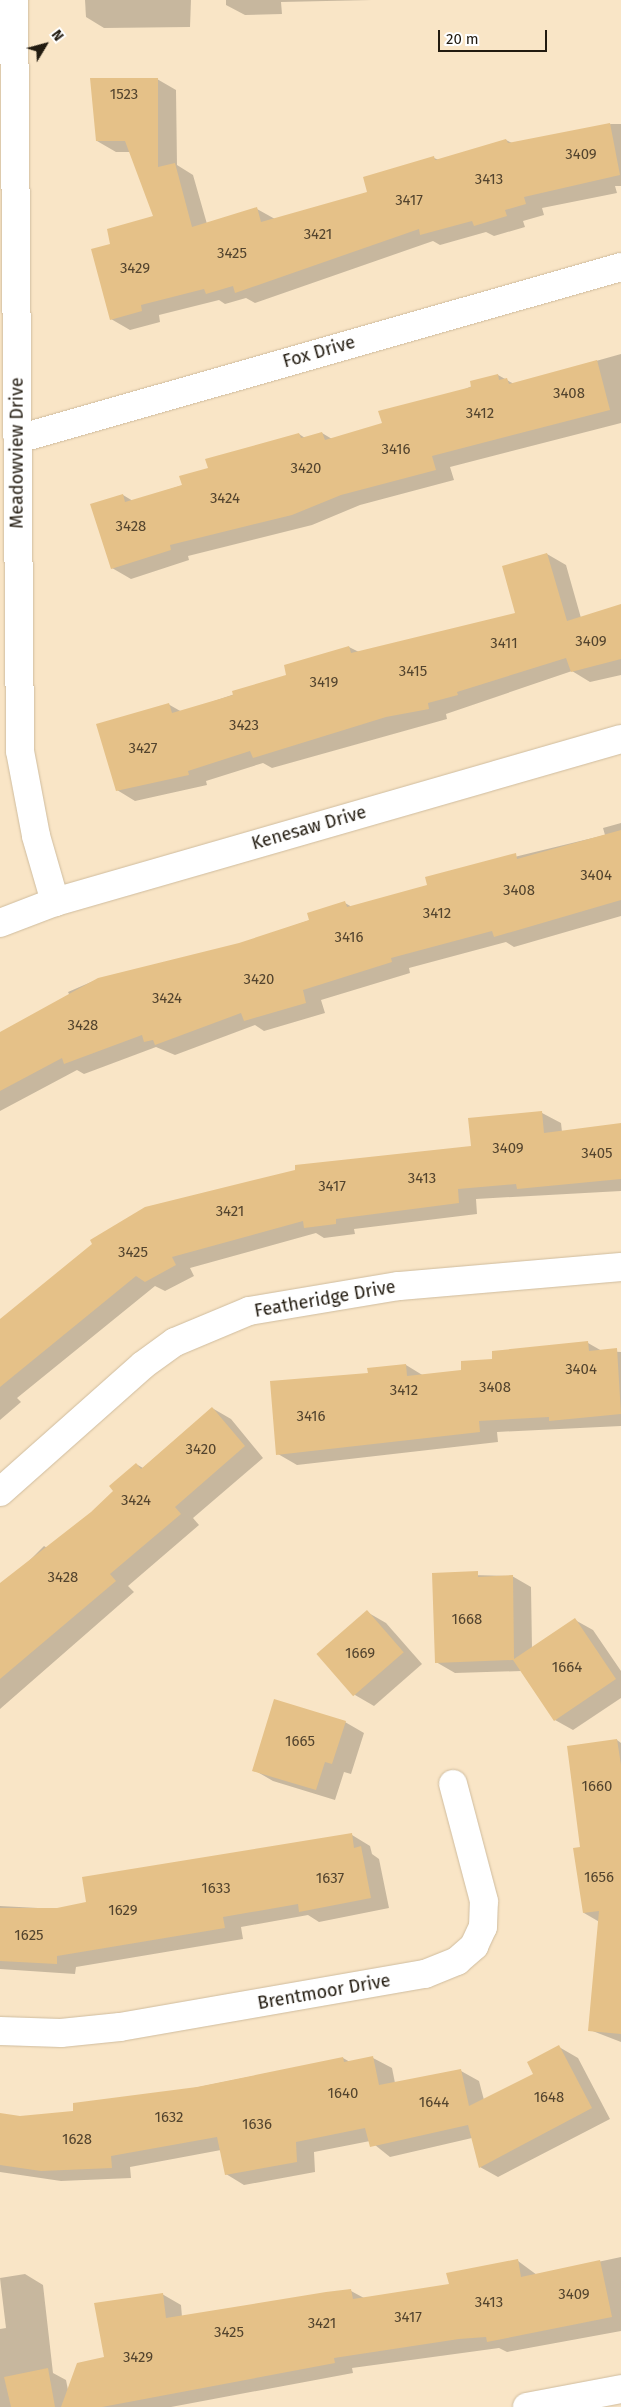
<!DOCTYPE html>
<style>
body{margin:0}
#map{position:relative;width:621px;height:2407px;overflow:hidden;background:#f9e5c6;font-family:"Fira Sans",sans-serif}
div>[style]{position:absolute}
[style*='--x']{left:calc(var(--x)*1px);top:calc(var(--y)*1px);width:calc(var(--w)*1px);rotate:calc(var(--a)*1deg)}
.shadow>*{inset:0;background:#0003}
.building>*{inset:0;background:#e5c188;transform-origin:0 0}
.roads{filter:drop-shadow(0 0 1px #cfbc9e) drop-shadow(0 0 1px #cfbc9e)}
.minor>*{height:28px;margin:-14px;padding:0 14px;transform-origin:14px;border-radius:14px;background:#fff}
span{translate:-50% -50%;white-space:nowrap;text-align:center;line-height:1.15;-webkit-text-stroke:4px #fff;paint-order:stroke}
.number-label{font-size:15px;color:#53442e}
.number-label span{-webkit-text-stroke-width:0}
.street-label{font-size:18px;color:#221b10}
.north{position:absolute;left:20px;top:20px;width:50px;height:50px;-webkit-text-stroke:4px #fff;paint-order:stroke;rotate:53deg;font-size:14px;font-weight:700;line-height:20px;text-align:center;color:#221b10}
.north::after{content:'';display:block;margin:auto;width:18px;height:22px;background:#221b10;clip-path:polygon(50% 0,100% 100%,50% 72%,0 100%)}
.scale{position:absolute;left:438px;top:30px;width:109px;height:22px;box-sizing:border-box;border:2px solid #221b10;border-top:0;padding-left:6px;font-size:15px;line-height:18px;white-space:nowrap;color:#221b10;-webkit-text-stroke:4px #fff;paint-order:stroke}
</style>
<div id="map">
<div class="shadow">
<i style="clip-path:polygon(85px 0,191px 0,190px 27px,104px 28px,86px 17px)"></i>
<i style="clip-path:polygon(226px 0,372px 0,281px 2px,282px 14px,245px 15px,226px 5px)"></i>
<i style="clip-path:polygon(157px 79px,176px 90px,177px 165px,193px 175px,207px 224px,257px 209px,275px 219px,369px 193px,434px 158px,439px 160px,506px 140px,512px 143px,611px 124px,621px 124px,621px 186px,615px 186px,617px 193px,542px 208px,544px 215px,523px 221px,525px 227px,494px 236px,486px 232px,440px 245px,433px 241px,255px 303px,246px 298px,225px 304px,219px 300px,159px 315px,160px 322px,130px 330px,111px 319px,112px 245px,155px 217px,130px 152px,116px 152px,97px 141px)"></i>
<i style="clip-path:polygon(621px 354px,621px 423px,450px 467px,454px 480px,360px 505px,312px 525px,188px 556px,189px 560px,131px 579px,112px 568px,123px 495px,133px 501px,183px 485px,210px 469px,299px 434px,305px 438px,322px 433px,332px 439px,383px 424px,498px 375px,514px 384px)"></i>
<i style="clip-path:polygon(547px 554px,566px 565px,581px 618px,621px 605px,621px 675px,590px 682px,572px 671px,446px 714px,447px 719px,272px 768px,263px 763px,206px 781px,207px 785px,135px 801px,117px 790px,168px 704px,182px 712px,288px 676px,349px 647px,359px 652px,517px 614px)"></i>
<i style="clip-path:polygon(621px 823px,621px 916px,514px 947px,506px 942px,409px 968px,410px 973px,321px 1000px,325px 1013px,264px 1031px,255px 1025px,175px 1055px,156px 1047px,84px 1074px,77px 1070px,0 1111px,0 1035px,71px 998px,68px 992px,98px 979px,240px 944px,310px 920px,345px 903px,352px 907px,429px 886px,427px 878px,605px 835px,603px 828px)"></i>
<i style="clip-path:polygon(542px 1113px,561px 1123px,562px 1132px,621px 1125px,621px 1191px,476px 1199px,477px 1214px,354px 1229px,355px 1234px,324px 1238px,316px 1233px,190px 1268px,194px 1276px,165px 1291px,155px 1286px,17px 1398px,21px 1402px,0 1420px,0 1321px,93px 1244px,472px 1147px)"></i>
<i style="clip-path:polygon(588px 1343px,602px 1351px,621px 1352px,621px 1426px,497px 1432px,498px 1442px,297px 1465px,278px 1454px,369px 1375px,406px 1365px,424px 1376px,463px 1371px,494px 1360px)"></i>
<i style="clip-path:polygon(212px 1408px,231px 1419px,263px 1458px,193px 1518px,199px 1525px,128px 1586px,134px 1592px,0 1709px,0 1590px,44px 1546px,50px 1550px,115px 1491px,136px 1464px,143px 1468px)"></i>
<i style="clip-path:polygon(433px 1574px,512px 1576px,531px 1587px,532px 1649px,575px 1620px,593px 1630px,621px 1671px,621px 1698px,573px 1730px,555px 1720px,521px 1671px,455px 1673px,436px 1662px)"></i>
<i style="clip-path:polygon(367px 1612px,386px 1623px,422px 1664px,374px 1706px,355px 1695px)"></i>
<i style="clip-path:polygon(345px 1722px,364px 1733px,351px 1774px,344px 1772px,335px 1800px,273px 1781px,254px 1770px)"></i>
<i style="clip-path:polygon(617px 1740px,621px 1743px,621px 1921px,603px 1924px,584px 1913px,582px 1848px)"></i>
<i style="clip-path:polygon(352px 1835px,370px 1846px,372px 1854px,379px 1859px,389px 1908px,319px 1922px,308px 1915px,241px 1927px,243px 1939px,76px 1967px,75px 1974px,0 1969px,0 1906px,57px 1909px,87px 1903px,83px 1878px)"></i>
<i style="clip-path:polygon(621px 1955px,621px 2042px,590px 2030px)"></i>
<i style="clip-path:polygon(559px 2047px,578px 2058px,610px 2119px,498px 2177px,480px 2167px,472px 2138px,390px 2157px,370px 2141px,314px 2152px,315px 2172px,244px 2185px,226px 2174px,221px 2150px,130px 2167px,131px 2178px,61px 2181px,0 2172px,0 2114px,20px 2118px,75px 2112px,343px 2058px,350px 2062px,373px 2058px,392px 2068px,395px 2083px,461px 2071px,479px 2081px,484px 2100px,535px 2074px)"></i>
<i style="clip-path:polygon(621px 2257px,621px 2331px,507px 2352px,499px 2348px,352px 2368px,353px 2373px,171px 2407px,0 2407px,0 2329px,6px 2328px,0 2278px,25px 2274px,43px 2285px,53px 2373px,66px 2380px,68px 2390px,105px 2358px,162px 2294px,181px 2305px,182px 2317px,351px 2291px,364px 2298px,450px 2285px,518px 2261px,537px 2275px)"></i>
</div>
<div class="building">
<i style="clip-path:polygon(90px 78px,158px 78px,158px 167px,175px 163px,192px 227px,257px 207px,261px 222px,367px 192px,363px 177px,434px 156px,435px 160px,506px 139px,508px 143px,610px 123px,620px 175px,524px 197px,526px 204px,505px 210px,507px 216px,474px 226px,472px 221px,420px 235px,419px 229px,235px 293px,233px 286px,206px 294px,204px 289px,141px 305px,142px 311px,110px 320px,91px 249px,110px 244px,107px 229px,153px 216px,125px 141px,96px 141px)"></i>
<i style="clip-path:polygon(597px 360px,610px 410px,432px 456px,436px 470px,341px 495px,292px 515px,170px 545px,171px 550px,111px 569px,90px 504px,123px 494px,125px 502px,182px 485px,179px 476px,208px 468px,205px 459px,299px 433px,301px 438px,322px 432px,325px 440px,382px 423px,378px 411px,471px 387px,470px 381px,498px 374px,499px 380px,507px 378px,509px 384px)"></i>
<i style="clip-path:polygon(547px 553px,567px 621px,621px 604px,621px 659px,571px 672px,566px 658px,457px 692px,458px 695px,428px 703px,429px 709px,386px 717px,253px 758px,250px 751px,188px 771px,189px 775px,116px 791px,96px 724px,169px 703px,172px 713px,233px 695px,232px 691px,286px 675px,284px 665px,349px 646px,351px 653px,515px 613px,502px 566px)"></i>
<i style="clip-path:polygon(621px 830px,621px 900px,494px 937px,492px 931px,391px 958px,392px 962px,303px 990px,306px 1003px,244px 1021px,241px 1013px,155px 1045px,153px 1040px,144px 1042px,142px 1035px,64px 1064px,62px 1058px,0 1091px,0 1032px,98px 978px,239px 943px,309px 920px,307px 913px,345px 901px,347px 907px,427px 885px,425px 877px,516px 853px,517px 859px)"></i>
<i style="clip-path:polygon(542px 1111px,544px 1133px,621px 1123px,621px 1179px,517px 1189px,516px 1184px,458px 1189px,459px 1203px,336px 1219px,336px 1224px,304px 1228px,303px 1221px,172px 1257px,176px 1265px,145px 1282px,136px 1276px,0 1387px,0 1319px,92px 1244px,90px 1240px,145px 1207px,295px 1170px,295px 1165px,471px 1146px,468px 1118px)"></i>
<i style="clip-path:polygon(588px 1341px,589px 1351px,617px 1348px,621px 1414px,549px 1421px,549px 1417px,479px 1421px,480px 1432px,276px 1455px,270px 1381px,368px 1373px,367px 1368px,406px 1364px,407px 1376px,461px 1370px,461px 1361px,492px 1359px,492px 1351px)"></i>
<i style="clip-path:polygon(212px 1407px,245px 1446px,175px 1507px,181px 1514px,110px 1574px,116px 1581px,0 1679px,0 1583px,91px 1512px,113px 1491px,109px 1486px,136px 1463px,141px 1469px)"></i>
<i style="clip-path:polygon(478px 1571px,478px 1577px,513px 1575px,514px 1659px,575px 1618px,616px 1679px,554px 1721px,513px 1660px,435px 1663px,432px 1573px)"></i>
<i style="left:367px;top:1610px;width:56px;height:67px;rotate:49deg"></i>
<i style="clip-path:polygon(274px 1699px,346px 1721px,332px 1764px,325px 1762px,316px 1790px,252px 1771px)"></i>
<i style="clip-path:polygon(617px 1739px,621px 1765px,621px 2034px,588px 2031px,599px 1911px,583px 1913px,573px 1848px,580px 1847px,567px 1746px)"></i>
<i style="clip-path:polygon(352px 1833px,354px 1848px,361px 1846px,371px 1898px,299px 1912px,298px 1904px,223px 1917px,225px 1928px,57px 1956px,57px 1964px,0 1961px,0 1908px,57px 1908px,86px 1902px,82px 1877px)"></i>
<i style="clip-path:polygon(559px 2045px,592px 2108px,479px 2168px,468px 2125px,370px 2147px,365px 2128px,296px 2142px,297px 2162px,225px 2175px,217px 2137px,111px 2156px,112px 2168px,41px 2171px,0 2165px,0 2113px,20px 2116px,73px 2111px,73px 2103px,197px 2087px,343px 2057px,344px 2062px,373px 2056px,379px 2085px,461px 2069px,469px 2106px,533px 2074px,527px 2062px)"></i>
<i style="clip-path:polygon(518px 2259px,521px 2277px,600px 2260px,612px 2317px,487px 2342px,486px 2337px,459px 2339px,334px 2358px,335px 2363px,102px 2407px,61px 2407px,77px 2363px,104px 2357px,94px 2303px,163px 2293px,166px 2318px,326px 2292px,351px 2289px,353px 2299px,449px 2284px,446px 2273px)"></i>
<i style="clip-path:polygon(48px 2368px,55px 2407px,11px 2407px,4px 2377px)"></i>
</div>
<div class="roads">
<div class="minor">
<i style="--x:14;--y:0;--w:751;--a:89.54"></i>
<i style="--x:20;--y:751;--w:86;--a:79.3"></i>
<i style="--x:36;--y:836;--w:69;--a:73.9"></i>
<i style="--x:18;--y:439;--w:627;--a:-15.92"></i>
<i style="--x:0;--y:923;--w:59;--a:-20.9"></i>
<i style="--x:55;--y:902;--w:589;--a:-16.07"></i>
<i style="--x:0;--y:1492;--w:191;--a:-41.6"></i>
<i style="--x:143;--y:1365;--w:39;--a:-36"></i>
<i style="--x:175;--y:1342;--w:80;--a:-22.7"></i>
<i style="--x:249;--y:1311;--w:152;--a:-9.5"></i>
<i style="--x:399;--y:1286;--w:223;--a:-4.9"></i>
<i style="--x:0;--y:2031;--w:61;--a:1.9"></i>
<i style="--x:61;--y:2033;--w:59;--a:-5.8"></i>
<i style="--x:120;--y:2027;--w:310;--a:-9.9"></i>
<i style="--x:425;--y:1974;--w:35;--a:-22"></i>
<i style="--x:457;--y:1961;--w:23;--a:-41"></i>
<i style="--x:474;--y:1946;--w:21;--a:-65"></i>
<i style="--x:483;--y:1927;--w:26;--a:-88"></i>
<i style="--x:484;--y:1901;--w:121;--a:-104.8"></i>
<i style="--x:527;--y:2407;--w:96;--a:-10.8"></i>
</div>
</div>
<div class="number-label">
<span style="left:124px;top:95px">1523</span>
<span style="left:581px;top:155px">3409</span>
<span style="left:489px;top:180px">3413</span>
<span style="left:409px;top:201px">3417</span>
<span style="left:318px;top:235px">3421</span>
<span style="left:232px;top:254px">3425</span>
<span style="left:135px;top:269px">3429</span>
<span style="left:569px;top:394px">3408</span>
<span style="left:480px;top:414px">3412</span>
<span style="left:396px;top:450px">3416</span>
<span style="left:306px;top:469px">3420</span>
<span style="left:225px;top:499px">3424</span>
<span style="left:131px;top:527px">3428</span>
<span style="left:591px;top:642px">3409</span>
<span style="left:504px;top:644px">3411</span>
<span style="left:413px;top:672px">3415</span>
<span style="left:324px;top:683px">3419</span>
<span style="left:244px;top:726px">3423</span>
<span style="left:143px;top:749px">3427</span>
<span style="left:596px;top:876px">3404</span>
<span style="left:519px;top:891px">3408</span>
<span style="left:437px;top:914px">3412</span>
<span style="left:349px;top:938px">3416</span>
<span style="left:259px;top:980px">3420</span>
<span style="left:167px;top:999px">3424</span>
<span style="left:83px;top:1026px">3428</span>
<span style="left:508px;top:1149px">3409</span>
<span style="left:597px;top:1154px">3405</span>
<span style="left:422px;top:1179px">3413</span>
<span style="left:332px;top:1187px">3417</span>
<span style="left:230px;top:1212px">3421</span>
<span style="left:133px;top:1253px">3425</span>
<span style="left:581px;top:1370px">3404</span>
<span style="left:495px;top:1388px">3408</span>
<span style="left:404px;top:1391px">3412</span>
<span style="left:311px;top:1417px">3416</span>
<span style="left:201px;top:1450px">3420</span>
<span style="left:136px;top:1501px">3424</span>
<span style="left:63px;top:1578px">3428</span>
<span style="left:467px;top:1620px">1668</span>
<span style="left:360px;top:1654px">1669</span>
<span style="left:567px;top:1668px">1664</span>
<span style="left:300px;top:1742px">1665</span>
<span style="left:597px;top:1787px">1660</span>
<span style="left:599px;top:1878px">1656</span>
<span style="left:330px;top:1879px">1637</span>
<span style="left:216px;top:1889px">1633</span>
<span style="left:123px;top:1911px">1629</span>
<span style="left:29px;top:1936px">1625</span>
<span style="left:343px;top:2094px">1640</span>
<span style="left:549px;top:2098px">1648</span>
<span style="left:434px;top:2103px">1644</span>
<span style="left:169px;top:2118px">1632</span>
<span style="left:257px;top:2125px">1636</span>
<span style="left:77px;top:2140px">1628</span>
<span style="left:574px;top:2295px">3409</span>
<span style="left:489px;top:2303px">3413</span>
<span style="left:408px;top:2318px">3417</span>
<span style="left:322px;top:2324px">3421</span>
<span style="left:229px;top:2333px">3425</span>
<span style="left:138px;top:2358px">3429</span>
</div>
<div class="street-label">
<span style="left:319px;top:352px;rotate:-16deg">Fox Drive</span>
<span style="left:17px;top:453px;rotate:-90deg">Meadowview Drive</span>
<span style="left:309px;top:828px;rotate:-16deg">Kenesaw Drive</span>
<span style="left:325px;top:1299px;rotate:-10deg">Featheridge Drive</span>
<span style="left:324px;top:1992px;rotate:-10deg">Brentmoor Drive</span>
</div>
<div class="north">N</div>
<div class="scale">20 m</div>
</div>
